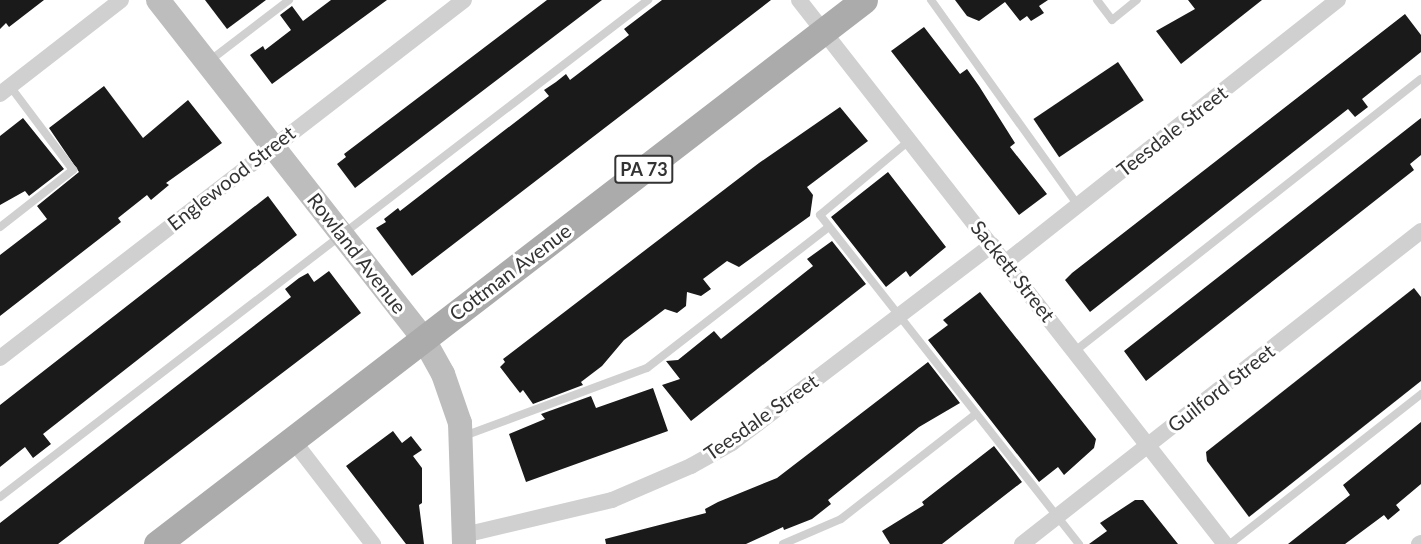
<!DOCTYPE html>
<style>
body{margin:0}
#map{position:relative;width:1421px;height:544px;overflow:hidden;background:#fff;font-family:Lato,sans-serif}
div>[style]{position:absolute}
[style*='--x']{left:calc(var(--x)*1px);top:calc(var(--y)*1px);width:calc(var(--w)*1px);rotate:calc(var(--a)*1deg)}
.building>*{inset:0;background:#1a1a1a;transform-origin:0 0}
.lane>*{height:8px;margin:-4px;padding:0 4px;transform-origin:4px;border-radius:4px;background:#d0d0d0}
.street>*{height:16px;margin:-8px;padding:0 8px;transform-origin:8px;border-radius:8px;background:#d0d0d0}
.secondary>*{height:24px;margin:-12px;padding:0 12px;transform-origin:12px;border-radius:12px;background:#bdbdbd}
.primary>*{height:27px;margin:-13.5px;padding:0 13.5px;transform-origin:13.5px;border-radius:13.5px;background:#ababab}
span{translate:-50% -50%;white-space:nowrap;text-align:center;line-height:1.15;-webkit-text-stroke:6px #fff;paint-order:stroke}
.shield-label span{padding:2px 4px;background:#fff;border:2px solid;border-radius:4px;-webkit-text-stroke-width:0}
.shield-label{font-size:18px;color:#333;font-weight:700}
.street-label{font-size:20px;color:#333}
</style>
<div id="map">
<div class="building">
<i style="clip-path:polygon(0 0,44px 0,9px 27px,6px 23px,0 29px)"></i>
<i style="clip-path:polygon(205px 0,266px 0,227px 29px)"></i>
<i style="clip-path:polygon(331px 0,387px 0,272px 84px,250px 55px,263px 46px,265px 50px,291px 30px,280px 15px,292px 6px,303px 21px)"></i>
<i style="clip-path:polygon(547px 0,602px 0,355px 188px,337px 164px,346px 157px,344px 154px)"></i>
<i style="clip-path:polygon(662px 0,771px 0,412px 276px,376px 228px,386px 222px,384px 219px,398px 208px,400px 211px,549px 96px,544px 90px,556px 82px,566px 74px,570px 80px,629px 35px,624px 29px)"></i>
<i style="clip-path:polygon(955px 0,1048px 0,1039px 6px,1044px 13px,1031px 21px,1027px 16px,1020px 21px,1005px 2px,979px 21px,967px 16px)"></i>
<i style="clip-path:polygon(1188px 0,1262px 0,1181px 64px,1156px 31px,1195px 9px)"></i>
<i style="clip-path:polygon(1405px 14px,1421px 35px,1421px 52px,1362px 99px,1368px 107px,1355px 117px,1348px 109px,1090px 312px,1065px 280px,1072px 273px)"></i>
<i style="clip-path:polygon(924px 27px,960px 74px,967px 69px,979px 86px,1015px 143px,1010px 147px,1047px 194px,1019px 215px,891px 51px)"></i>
<i style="left:1118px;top:62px;width:46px;height:102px;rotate:56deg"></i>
<i style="clip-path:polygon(104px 86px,143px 138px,188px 100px,222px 143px,166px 183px,169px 185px,151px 200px,147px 195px,118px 218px,121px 222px,0 316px,0 255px,47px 219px,37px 206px,79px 172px,49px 128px)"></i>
<i style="clip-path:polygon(840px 107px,868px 141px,807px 187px,813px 195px,810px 216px,739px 267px,727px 261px,703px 279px,711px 289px,701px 296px,687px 292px,686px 306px,677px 313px,665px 309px,624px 340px,602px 366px,581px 382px,583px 385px,533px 404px,523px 390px,520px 393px,500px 367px,505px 362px,503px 359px,759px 163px)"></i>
<i style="clip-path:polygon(23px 118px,64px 169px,29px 196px,25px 191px,0 205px,0 136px)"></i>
<i style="clip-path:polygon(1421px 118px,1421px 155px,1410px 164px,1414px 170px,1146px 381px,1124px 351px)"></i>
<i style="clip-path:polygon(888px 172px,946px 247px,910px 277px,906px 271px,886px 287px,831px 217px)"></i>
<i style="clip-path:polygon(268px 196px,297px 235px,43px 434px,51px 444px,33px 458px,25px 447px,0 467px,0 405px)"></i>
<i style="clip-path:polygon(832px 241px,866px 284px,691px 421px,662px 385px,680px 379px,666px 361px,678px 360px,714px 331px,721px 339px,813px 266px,807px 259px)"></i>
<i style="clip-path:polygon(329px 271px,361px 313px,58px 544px,0 544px,0 523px,291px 297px,285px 289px,299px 278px,308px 273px,314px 282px)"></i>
<i style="clip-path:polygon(1414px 288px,1421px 297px,1421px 381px,1249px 517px,1207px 461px,1206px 452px)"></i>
<i style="clip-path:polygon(980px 292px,1096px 439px,1094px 448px,1064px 475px,1058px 467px,1039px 482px,928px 340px,948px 325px,943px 320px)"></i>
<i style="clip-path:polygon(928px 362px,960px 403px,919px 427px,828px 500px,831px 504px,812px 519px,784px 530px,783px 527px,746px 544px,606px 544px,605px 539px,706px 513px,705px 509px,718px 502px,777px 478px)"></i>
<i style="clip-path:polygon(653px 388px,668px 431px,526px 482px,509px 434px,545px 419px,541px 414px,591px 396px,596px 408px)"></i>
<i style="clip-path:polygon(1421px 422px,1421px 484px,1396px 505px,1400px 510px,1388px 520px,1384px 515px,1345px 544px,1288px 544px,1350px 495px,1343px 485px)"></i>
<i style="clip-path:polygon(393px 431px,402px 443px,411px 436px,422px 450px,413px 456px,422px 468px,422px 503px,419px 505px,424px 544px,406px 544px,346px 466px)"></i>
<i style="clip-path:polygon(994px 446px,1022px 482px,942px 544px,890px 544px,882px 531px,924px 505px,922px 502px)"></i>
<i style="clip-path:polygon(1135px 500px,1143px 500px,1178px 544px,1089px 544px,1107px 531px,1100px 523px)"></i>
</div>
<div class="lane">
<i style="--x:931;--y:0;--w:252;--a:54.4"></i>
<i style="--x:1097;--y:0;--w:25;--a:53"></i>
<i style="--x:1112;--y:20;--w:32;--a:-39"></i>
<i style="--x:208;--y:62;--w:102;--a:-37.4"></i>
<i style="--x:910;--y:140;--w:117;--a:140.2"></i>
<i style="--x:820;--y:215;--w:419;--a:51.8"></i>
<i style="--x:0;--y:227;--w:93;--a:-38"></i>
<i style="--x:73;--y:170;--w:105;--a:-126.9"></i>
<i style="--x:1075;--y:351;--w:440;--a:-38.2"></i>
<i style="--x:464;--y:436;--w:195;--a:-20.4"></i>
<i style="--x:647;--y:368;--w:230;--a:-37.8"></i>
<i style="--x:0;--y:497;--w:817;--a:-37.49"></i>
<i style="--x:783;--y:544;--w:63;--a:-23.3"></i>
<i style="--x:841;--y:519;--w:171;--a:-37.9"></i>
<i style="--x:1230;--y:544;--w:243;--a:-38.1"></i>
</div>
<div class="street">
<i style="--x:799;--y:0;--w:691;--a:51.94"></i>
<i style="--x:0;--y:94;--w:153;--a:-37.8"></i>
<i style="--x:1006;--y:262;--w:423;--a:-38.3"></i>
<i style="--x:0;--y:358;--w:586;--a:-37.65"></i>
<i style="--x:292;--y:439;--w:133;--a:52.4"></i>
<i style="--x:464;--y:535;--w:152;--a:-13.3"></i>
<i style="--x:612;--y:500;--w:86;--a:-23.3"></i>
<i style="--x:691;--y:466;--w:47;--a:-29.3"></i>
<i style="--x:732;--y:443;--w:327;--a:-37.3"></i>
<i style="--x:1022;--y:544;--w:507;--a:-38.11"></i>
<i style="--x:1419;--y:544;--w:2;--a:-27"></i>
</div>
<div class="secondary">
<i style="--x:158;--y:0;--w:429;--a:51.9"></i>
<i style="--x:423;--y:338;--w:41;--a:60.9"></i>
<i style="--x:443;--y:374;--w:52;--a:70.9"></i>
<i style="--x:460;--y:423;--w:121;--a:88.1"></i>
</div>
<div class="primary">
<i style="--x:157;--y:544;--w:892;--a:-37.58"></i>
</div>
<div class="shield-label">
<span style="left:644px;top:169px">PA 73</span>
</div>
<div class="street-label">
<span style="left:1172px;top:131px;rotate:-38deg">Teesdale Street</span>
<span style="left:231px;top:178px;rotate:-38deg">Englewood Street</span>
<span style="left:357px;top:253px;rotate:52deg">Rowland Avenue</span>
<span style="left:1013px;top:271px;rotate:52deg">Sackett Street</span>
<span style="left:510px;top:272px;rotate:-37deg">Cottman Avenue</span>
<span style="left:1221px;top:388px;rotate:-38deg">Guilford Street</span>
<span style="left:761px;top:417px;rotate:-35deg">Teesdale Street</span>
</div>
</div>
